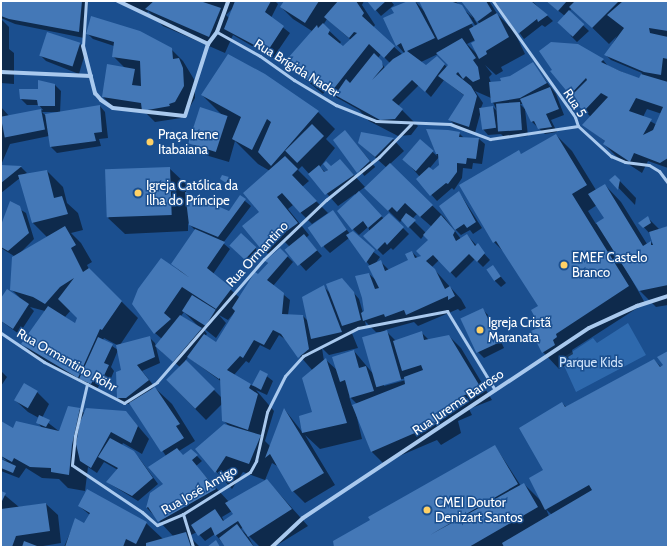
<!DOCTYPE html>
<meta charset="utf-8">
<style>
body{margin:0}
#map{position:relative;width:669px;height:548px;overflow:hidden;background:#1b4f8f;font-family:Cabin,sans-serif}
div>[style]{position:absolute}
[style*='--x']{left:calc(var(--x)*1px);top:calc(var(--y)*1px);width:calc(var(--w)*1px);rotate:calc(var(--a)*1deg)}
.green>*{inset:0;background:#2e69ad}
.shadow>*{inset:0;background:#0007;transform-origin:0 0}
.building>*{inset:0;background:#4478b7;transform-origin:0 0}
.service>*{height:3px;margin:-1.5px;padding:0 1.5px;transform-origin:1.5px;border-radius:1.5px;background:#a9c9ee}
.minor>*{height:4px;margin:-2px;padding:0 2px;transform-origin:2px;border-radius:2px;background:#a9c9ee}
.dots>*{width:11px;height:11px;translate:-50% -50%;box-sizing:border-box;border:2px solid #1b4f8f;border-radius:50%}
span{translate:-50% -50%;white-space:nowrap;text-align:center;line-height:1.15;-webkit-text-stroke:3px #1b4f8f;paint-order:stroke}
.street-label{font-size:13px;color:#fff}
.poi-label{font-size:13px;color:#fff}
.left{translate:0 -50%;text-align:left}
.park-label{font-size:13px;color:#cfe3fa}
.frame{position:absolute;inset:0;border:2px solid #fff;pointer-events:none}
</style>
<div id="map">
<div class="green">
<i style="clip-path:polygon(628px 323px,646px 355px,576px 392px,561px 359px,593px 338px,597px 343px)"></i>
</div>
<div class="shadow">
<i style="clip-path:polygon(1px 1px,88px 1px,84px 38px,15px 24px,1px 18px)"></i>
<i style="clip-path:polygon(evenodd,123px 1px,153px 1px,151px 5px,155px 1px,275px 1px,278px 4px,271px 18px,290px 33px,273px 58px,233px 35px,225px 53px,163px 26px,148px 11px,146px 15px,123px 1px,233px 8px,229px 18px,226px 15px,233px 8px)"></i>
<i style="clip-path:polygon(evenodd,283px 1px,364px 1px,362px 5px,375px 25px,373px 28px,403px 55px,405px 54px,397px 45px,395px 14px,411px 1px,415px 1px,425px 12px,421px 1px,455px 1px,473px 18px,462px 1px,489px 1px,498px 15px,514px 31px,525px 54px,501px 67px,503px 71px,496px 75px,485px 65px,492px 74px,489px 77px,491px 83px,503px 82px,533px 64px,556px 94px,564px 115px,551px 120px,557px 132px,545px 134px,532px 122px,523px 104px,520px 104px,525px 109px,528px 136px,505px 138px,501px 134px,488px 135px,483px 129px,481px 111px,475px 133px,455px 125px,450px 120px,465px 96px,444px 80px,431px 97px,419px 85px,398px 106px,418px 126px,411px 135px,398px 136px,369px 121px,359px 110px,325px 91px,323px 94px,290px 67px,312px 31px,293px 19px,281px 7px,285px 3px,283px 1px,466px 14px,468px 14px,476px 27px,474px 28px,466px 14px,283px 1px,327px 19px,351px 40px,343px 48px,339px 45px,341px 42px,323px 25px,327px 19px,283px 1px,474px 19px,475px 19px,480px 24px,478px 25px,474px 19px,283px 1px,475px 40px,476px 41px,478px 55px,467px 44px,475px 40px,283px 1px,381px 54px,390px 63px,385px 68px,378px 58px,381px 54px,283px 1px,438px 54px,449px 65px,447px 67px,437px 58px,426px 66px,421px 62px,438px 54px,283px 1px,475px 91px,491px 98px,497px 111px,493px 107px,481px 108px,483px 103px,475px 91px)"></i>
<i style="clip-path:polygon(368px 1px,391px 1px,394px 5px,381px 16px)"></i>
<i style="clip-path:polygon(496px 1px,532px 1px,553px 21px,545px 27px,542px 25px,524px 39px)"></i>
<i style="clip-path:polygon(evenodd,546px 1px,668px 1px,668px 168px,648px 161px,642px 173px,616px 156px,604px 144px,606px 142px,584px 125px,591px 117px,571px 98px,573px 96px,552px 71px,578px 45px,603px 60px,608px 66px,639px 79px,642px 73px,611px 60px,606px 55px,617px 36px,609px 44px,572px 8px,569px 12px,589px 31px,577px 42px,571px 36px,565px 16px,546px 1px,647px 109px,662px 114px,657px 125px,643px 117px,647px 109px)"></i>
<i style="clip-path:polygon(1px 19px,9px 27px,9px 49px,14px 53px,14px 84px,1px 83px)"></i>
<i style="clip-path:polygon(48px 33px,80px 44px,86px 50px,79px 74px,46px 61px,40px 55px)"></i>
<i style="clip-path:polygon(87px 33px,171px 49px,183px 61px,195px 81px,195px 98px,186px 114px,180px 116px,181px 118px,155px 122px,146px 113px,114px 108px,103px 97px,125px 68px,113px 56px,114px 46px,93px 39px)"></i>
<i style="clip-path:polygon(evenodd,277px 83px,318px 112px,335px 129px,326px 139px,335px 148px,320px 167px,325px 172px,340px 160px,365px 187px,358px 192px,384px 219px,389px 214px,409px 234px,393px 250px,391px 248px,383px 255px,377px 249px,368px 227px,359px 235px,353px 229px,355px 194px,338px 206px,302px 166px,298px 170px,309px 181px,302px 187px,329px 214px,333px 212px,350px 234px,380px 257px,375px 264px,380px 261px,389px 270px,409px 261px,412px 252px,418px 258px,422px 256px,429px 240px,424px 235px,421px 239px,402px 220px,400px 222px,365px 188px,387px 168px,359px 143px,361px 133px,393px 139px,404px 151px,390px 164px,444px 217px,461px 239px,467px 235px,490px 260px,483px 267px,475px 259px,456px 278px,439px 260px,432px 267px,461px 299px,466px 308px,460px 311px,458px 309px,418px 326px,414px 322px,385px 330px,396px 341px,422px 333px,429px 340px,449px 336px,461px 348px,492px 400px,469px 409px,472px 415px,458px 421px,461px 433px,441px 445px,437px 440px,383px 463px,371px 451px,355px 409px,362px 439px,320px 449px,305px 435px,335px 485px,305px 503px,293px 491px,279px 467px,272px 463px,265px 480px,243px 472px,232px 489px,196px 449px,230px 427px,223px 420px,222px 404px,206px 420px,167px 380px,180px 367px,162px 352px,162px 339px,155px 333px,180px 271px,173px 264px,196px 231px,188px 223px,188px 231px,125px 234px,108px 218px,169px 168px,186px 184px,186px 194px,229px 212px,240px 197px,251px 206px,223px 243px,230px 249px,213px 274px,240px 298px,268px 263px,266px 261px,280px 249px,293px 262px,273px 286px,290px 300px,288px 315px,303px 316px,308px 321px,323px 286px,331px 294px,342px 279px,359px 299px,363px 313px,366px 312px,369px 274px,377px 281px,370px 266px,349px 238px,330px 253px,324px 247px,328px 213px,312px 224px,293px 205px,288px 209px,309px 235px,306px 238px,322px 256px,306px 271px,287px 250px,290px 247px,284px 241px,268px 254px,262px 248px,260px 213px,270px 171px,258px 164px,235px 141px,229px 162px,202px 154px,191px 142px,223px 116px,202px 95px,277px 83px,417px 214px,432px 227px,426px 233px,412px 219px,417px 214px,277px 83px,184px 312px,198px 326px,181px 316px,184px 312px,277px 83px,233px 314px,217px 344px,205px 336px,207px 334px,202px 327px,216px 338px,226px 323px,219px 315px,228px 320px,233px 314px,277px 83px,365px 321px,376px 332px,383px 332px,375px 376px,354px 351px,338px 371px,326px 360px,324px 361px,322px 348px,329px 355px,358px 348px,351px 331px,366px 326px,365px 321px,277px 83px,279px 335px,285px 339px,313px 371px,313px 413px,303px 433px,285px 410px,270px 446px,265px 441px,274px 411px,256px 390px,267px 395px,273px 381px,260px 371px,253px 386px,234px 375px,246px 361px,249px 363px,260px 345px,270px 350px,279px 335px,277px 83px,188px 357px,222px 382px,222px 398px,185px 361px,188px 357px,277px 83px,406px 378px,406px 380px,384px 386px,384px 384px,406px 378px,277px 83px,349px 396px,357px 404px,352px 406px,349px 396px)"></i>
<i style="clip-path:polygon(evenodd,55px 85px,61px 91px,60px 113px,100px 106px,105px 112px,108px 138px,99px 139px,101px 146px,57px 153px,51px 147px,49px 136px,10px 144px,1px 165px,1px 107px,10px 117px,43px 110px,39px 105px,27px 105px,21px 99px,55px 85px,42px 112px,58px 112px,58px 113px,45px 115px,42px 112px)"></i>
<i style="clip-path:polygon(evenodd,427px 130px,459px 133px,464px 138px,479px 139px,485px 144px,482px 164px,473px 163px,472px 169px,463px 168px,462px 178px,454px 190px,452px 188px,437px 201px,417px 179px,420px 177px,404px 159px,420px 140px,437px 156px,427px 130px,439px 157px,440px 165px,433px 171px,429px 169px,439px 157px)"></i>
<i style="left:345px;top:131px;width:47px;height:14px;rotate:50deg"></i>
<i style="clip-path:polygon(evenodd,556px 135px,572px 151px,596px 190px,605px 185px,621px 202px,647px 244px,651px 242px,654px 245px,651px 235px,640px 223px,648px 218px,659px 229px,668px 227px,668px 305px,656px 307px,640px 291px,624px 266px,645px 303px,572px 350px,573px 354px,568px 357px,571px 362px,559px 369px,543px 352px,540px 307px,507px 255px,494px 242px,518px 151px,522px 155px,556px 135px,597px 205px,606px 219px,596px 224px,588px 211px,597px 205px)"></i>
<i style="clip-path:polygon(evenodd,1px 166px,21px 167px,27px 173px,23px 175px,47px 171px,63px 187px,67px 203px,78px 213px,83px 230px,71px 233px,81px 243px,92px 262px,87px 265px,89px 269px,138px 318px,120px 345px,149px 337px,155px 343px,160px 363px,142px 371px,154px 386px,151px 391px,155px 388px,172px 404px,195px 441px,179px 451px,183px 456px,197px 456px,202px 461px,196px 466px,229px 502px,267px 480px,308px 526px,274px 547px,260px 547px,247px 534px,254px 547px,226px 547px,215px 534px,205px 541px,197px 532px,189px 536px,200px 547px,64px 547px,76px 519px,84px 525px,90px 515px,79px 506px,146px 523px,163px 539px,173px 536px,147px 508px,151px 494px,164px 485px,166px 456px,131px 404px,124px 404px,118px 398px,122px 371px,118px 350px,111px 367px,114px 371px,107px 388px,100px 384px,97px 389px,34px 355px,23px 344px,45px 311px,30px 307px,34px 311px,19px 334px,1px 321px,1px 300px,19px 297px,11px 289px,14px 256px,1px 248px,1px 227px,10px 203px,26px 213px,34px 239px,19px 254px,47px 237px,33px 223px,20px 178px,1px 193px,1px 166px,71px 310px,78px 318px,75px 324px,65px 317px,71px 310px,1px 166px,104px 338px,117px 345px,118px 350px,103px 340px,104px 338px,1px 166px,232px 511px,236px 519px,224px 521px,222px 517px,232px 511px,1px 166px,243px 527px,247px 533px,246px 534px,241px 529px,243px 527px)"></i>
<i style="clip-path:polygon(222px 176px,235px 184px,232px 188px,221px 179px)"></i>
<i style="clip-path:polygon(615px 176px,636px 198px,635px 205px,611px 180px)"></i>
<i style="clip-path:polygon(459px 192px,482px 228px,473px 234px,470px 230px,461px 235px,455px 229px)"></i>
<i style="clip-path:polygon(255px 248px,261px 253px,252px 265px,237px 252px)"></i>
<i style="clip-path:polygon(492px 266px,506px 283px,501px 287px,495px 281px)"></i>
<i style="clip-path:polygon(482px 309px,488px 315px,504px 348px,484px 358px,478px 352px,462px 319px)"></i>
<i style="clip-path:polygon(evenodd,668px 352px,668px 547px,335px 547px,495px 446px,521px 486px,524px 484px,542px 502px,545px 470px,562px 403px,566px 407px,654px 360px,661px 367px,665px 365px,668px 352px,546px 509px,552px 515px,549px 516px,546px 509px)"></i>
<i style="clip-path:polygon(1px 371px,7px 377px,1px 386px)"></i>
<i style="clip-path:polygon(37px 392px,49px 404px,42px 418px,60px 432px,80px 409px,85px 414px,126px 412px,149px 439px,142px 454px,123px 443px,122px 445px,139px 458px,158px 484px,138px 501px,107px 482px,118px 470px,104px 462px,97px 473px,88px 467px,85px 491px,68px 488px,59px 479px,42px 478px,26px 468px,19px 478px,1px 471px,1px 459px,7px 461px,1px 456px,1px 422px,13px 429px,43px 429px,37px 422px,39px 418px,28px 412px,16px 401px)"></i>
<i style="clip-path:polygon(1px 492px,19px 507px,46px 504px,58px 515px,61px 543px,37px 547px,1px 547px)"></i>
</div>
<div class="building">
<i style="clip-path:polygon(1px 1px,82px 1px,79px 32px,9px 19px,1px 16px)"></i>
<i style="clip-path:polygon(154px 1px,200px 1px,221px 8px,209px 37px,145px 9px)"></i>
<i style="clip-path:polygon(235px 1px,271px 1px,265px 12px,284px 26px,267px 52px,224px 29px)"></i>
<i style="clip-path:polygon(284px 1px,319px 1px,305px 23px,280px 7px)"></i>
<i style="clip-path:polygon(338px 1px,356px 1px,364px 13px,362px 16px,395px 46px,384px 58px,369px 44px,332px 91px,313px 80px,311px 83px,288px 67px,293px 62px,288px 58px,317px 25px,318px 28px,323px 23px,330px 30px,328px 34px,343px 46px,357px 33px,354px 32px,349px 38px,324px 17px)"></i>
<i style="clip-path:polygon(367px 1px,386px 1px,375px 11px)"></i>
<i style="clip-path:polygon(408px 1px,415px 1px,435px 38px,407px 51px,426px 65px,437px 56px,445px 64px,425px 92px,412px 80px,392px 100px,403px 109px,395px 119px,380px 120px,335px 95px,346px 79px,350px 83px,374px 53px,382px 61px,383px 67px,372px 80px,393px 59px,405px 52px,401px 43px,396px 46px,383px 18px,394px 13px,391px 8px)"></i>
<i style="clip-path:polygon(419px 1px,450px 1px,462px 5px,473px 23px,438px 40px)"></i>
<i style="clip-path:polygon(461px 1px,486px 1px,492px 11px,477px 22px)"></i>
<i style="clip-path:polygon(495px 1px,531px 1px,548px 15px,538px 22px,537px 19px,518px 34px)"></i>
<i style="clip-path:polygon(546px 1px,567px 1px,558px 11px)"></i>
<i style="clip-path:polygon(575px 1px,619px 1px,592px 28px,569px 7px)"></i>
<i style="clip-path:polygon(623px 1px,668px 1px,668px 31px,649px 28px,650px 33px,668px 37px,668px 59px,663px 58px,661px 75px,644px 72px,604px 55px,624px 28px,607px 15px)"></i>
<i style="left:569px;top:10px;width:21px;height:17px;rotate:43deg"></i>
<i style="clip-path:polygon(497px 13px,509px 37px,486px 51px,487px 54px,479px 59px,471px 43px,475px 41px,469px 29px)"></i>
<i style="clip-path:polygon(91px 16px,140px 31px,172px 48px,173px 59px,179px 58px,183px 68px,184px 86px,175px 102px,169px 104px,170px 106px,142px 111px,141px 103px,102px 97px,107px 64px,135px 69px,132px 85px,141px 86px,140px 61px,112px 57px,114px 42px,86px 34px)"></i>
<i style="left:47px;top:32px;width:35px;height:25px;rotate:18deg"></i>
<i style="clip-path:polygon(462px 38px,476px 58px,473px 60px,478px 67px,480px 79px,473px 82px,466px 76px,463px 79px,458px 72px,456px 74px,471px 86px,477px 96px,469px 127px,448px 120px,464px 95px,438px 76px,448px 65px,436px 53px)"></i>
<i style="clip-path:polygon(evenodd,551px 42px,578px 44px,604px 59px,601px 62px,620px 71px,639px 78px,641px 74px,668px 82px,668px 158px,660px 163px,634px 153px,630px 162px,603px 144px,605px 141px,582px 125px,608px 97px,601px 93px,584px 111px,569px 98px,587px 80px,586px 78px,570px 95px,550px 71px,552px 70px,539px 51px,551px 42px,636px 98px,663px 107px,653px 130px,643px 135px,652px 119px,629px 111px,636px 98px)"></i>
<i style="clip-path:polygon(228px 54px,265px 74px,319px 111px,271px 166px,258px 152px,271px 122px,267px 119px,252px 150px,232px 139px,241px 117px,201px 95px)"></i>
<i style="clip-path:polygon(533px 62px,547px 83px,520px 98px,491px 103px,489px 82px,501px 81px,500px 78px,510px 76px)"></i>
<i style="clip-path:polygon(38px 80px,55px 84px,55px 106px,38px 106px,37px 100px,20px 99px,19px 89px,38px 89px)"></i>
<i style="clip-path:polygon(550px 87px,559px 109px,546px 114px,552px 127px,538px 129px,534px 121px,531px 122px,520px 99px)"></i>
<i style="left:520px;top:102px;width:28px;height:24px;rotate:86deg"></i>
<i style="clip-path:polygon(100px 105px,102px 132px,94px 133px,96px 141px,50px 147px,45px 114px)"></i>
<i style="left:493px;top:106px;width:22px;height:14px;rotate:82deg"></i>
<i style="left:200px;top:107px;width:29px;height:38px;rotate:18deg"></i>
<i style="left:41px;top:109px;width:21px;height:41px;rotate:79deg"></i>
<i style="left:312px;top:124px;width:17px;height:38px;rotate:45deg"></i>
<i style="clip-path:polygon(426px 129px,448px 130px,460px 132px,459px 137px,479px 138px,476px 159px,467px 158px,466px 164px,457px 163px,457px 172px,448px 184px,446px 183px,430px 196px,416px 179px,429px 167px,433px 170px,439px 165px,438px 154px,436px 154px)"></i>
<i style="clip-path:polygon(345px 130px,370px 161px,357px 173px,333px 140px)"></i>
<i style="clip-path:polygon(361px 132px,394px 138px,375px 157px,358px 143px)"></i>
<i style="clip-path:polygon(556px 134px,587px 185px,572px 194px,629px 286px,556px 334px,557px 337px,553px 340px,555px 345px,542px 353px,531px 331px,540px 327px,531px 310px,538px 306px,496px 241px,493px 243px,459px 185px,519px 150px,521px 154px)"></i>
<i style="left:420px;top:139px;width:18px;height:27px;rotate:41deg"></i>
<i style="clip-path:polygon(285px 156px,298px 169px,292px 175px,317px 201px,300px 213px,282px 193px,277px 197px,298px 223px,261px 249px,242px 226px,259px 212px,243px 193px)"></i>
<i style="clip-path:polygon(340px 159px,354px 175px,325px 195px,308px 174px,319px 165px,324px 172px,328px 170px,323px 164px,326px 161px,331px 166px)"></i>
<i style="clip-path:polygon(390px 163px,433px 205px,420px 217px,405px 203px,397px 212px,392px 207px,388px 211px,364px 188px)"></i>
<i style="clip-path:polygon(1px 165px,22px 166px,1px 183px)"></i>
<i style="left:170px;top:167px;width:48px;height:65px;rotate:88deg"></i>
<i style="clip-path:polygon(47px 170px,54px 198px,62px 196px,68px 214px,32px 223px,18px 175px)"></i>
<i style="clip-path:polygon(222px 175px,229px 177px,226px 183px,220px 179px)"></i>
<i style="clip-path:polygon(615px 175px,620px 180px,618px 190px,609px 180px)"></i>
<i style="clip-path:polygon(605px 184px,643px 246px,651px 241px,651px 245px,653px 245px,649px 232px,668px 226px,668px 285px,639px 291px,596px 223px,604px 218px,588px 194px)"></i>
<i style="clip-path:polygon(359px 191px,382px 216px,368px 228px,363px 221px,352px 230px,337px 211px)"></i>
<i style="clip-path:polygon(459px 191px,476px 222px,467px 228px,464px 224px,455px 230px,439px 206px)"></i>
<i style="clip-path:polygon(185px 192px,229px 211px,240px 195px,246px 199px,218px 237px,189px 225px)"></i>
<i style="clip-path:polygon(10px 201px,20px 206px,29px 233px,8px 251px,1px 247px,1px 225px)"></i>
<i style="left:333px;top:210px;width:24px;height:31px;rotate:55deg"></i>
<i style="clip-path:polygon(389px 213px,404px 227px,387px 245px,385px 242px,377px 250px,363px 236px)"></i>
<i style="clip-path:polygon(406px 213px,416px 220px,408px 228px,401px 220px)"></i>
<i style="clip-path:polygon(441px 215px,455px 231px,453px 235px,456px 241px,467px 234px,475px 246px,478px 243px,485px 253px,477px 262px,469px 254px,450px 273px,433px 255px,426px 261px,435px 269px,445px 289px,450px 286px,455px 296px,448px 300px,448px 296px,406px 315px,404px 310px,385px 317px,379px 300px,384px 314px,363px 321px,361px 313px,364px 311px,362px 298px,355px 276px,369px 273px,375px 289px,379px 288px,368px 266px,381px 260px,385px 271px,408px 260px,405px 254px,412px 251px,415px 258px,421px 256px,416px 251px,428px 240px,423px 235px)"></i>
<i style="clip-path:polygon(648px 216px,651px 223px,643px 228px,638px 223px)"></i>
<i style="clip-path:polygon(65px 226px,76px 245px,71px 248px,83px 272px,89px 268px,122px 301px,102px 330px,100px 329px,78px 378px,21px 344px,48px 306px,75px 323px,77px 318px,58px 299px,74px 278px,60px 287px,45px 304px,33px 297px,10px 290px,12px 257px)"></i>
<i style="clip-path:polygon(195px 229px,225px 242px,207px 268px,232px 288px,216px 309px,182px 287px,164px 313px,171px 319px,154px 334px,132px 304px,138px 289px,161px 258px,190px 278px,171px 264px)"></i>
<i style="clip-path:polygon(353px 231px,375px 250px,366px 263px,346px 235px)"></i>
<i style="left:241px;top:233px;width:21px;height:17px;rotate:43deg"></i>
<i style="left:304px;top:234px;width:21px;height:25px;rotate:51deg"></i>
<i style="clip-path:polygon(280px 248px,288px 256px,267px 280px,284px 293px,282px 314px,303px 315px,309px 349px,298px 358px,281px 334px,273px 330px,264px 345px,254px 340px,243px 358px,240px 356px,227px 370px,251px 384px,249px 388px,258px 394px,248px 430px,222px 421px,220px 378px,219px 379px,187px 357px,204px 334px,216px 342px,235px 311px,232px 308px,255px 272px,258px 274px,268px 263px,265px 261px)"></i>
<i style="left:493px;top:265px;width:14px;height:8px;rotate:56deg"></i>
<i style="clip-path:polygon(342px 278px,354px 292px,361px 320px,342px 326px,326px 284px)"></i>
<i style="clip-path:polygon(324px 285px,342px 332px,311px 339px,302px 297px)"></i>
<i style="clip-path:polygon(7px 289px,29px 304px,13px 329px,1px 321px,1px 298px)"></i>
<i style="left:192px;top:295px;width:28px;height:19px;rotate:32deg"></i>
<i style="left:483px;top:308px;width:38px;height:25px;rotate:65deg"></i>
<i style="clip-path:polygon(180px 315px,202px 328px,173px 362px,155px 346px)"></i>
<i style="left:387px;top:330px;width:52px;height:26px;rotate:74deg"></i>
<i style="clip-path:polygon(422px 331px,424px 340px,449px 335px,481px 388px,458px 398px,461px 403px,443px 411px,445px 416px,424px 429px,371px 452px,352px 405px,405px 384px,404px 377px,423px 370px,421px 365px,402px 371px,393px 341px)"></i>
<i style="clip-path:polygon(150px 336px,155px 357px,137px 365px,149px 380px,126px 398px,117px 398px,116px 372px,121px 370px,116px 345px)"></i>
<i style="clip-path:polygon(98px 337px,113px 344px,104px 363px,109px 365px,101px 382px,94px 379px,91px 384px,79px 379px)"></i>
<i style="clip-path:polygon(354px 350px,359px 368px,366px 366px,374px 391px,350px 398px,345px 380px,340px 382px,332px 357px)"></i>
<i style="clip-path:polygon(668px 351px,668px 547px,504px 547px,502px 543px,592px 490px,589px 485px,545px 510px,529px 478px,543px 470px,519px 428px,562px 402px,565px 407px,654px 359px,660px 367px,663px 365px,657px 357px)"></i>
<i style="clip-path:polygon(326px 358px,347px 423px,302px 433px,299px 416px,312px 412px,302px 378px)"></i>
<i style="left:186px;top:360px;width:41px;height:28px;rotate:45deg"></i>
<i style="clip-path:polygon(260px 370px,268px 374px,261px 390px,252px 385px)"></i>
<i style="left:24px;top:383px;width:16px;height:20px;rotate:30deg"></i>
<i style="clip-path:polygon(155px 387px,180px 424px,176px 426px,184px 438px,161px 452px,129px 403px)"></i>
<i style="clip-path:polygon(68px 406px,80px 408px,72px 445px,69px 475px,51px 472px,51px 468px,30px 467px,14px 458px,12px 462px,1px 456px,1px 421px,13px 428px,16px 421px,59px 431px)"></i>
<i style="clip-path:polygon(86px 408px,126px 411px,138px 426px,131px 443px,111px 432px,91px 468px,80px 461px,76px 444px,80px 422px)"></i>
<i style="clip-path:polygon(284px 408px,324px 473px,292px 492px,270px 454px,265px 458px)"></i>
<i style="clip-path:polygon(39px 415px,50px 420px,46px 427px,36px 423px)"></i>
<i style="clip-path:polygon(224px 424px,261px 435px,249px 464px,226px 456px,215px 473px,195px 449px)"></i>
<i style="clip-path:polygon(110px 438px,134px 451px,153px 478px,132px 496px,106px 482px,118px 468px,98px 457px)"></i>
<i style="clip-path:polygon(495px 445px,518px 484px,430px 535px,524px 483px,538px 507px,469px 547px,334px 547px,333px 541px,370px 520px,368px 517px)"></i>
<i style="clip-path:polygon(177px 448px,183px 455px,191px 449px,198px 455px,192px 460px,216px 489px,158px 522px,148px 507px,146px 508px,150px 493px,163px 484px,148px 467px)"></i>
<i style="clip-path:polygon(1px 459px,16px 466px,13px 473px,1px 468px)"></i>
<i style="clip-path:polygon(267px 479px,292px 509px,248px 537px,238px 521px,215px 536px,211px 527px,198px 536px,191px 525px,215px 509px,223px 521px,233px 514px,225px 503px)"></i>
<i style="clip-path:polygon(87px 489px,147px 522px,136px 544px,126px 539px,123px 547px,65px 547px,75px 518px,84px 523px,90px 513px,78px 506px)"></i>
<i style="clip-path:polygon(1px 491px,6px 493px,1px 503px)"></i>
<i style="clip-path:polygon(46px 503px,50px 531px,16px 536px,12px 547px,1px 547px,1px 509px)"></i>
<i style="clip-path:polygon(237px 524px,254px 547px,225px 547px,219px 538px)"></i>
<i style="clip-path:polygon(186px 532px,191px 547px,146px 547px,146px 543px)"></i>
<i style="clip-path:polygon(216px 540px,220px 547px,207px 547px)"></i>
<i style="clip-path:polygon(24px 541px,37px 546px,36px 547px,22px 547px)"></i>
</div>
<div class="service">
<i style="--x:493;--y:1;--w:142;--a:54.7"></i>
<i style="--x:575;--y:117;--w:9;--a:72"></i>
<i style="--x:578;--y:126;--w:45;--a:42.3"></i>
<i style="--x:611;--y:156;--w:15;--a:23"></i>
<i style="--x:625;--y:162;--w:24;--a:7"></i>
<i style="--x:649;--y:165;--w:12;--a:31"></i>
<i style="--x:659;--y:171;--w:15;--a:53"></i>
<i style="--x:217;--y:32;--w:49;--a:29.2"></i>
<i style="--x:260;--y:56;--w:42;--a:35.2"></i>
<i style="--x:294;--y:80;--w:49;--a:30.8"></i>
<i style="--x:336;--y:105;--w:43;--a:21.8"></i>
<i style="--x:376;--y:121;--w:74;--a:2.3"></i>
<i style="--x:450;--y:124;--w:43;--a:20.6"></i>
<i style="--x:490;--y:139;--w:89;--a:-8.4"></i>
<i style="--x:83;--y:46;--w:45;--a:-86.2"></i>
<i style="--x:1;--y:333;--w:52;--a:34"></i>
<i style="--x:44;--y:362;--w:90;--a:27.1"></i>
<i style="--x:124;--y:403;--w:39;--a:-32"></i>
<i style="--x:157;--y:382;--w:163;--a:-49"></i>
<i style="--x:264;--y:259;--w:86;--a:-43.6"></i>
<i style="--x:326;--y:200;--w:68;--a:-39.1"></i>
<i style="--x:379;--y:157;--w:46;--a:-45.9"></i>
<i style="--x:87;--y:384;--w:53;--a:103"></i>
<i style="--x:75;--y:436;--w:29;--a:96"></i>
<i style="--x:72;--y:465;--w:84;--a:33.9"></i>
<i style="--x:142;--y:512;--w:20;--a:41"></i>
<i style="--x:157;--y:525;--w:28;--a:-23"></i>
<i style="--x:183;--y:514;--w:79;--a:-32.1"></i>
<i style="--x:250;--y:472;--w:13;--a:-61"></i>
<i style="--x:256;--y:461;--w:50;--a:-77.3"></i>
<i style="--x:267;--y:412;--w:40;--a:-63.4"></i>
<i style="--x:285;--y:376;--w:27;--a:-48"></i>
<i style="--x:303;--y:356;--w:62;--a:-27"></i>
<i style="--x:358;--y:328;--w:91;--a:-10.8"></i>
<i style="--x:447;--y:311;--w:92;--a:58.7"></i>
<i style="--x:183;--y:514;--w:34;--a:73"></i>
</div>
<div class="minor">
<i style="--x:118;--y:1;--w:100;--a:25.5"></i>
<i style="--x:83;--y:46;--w:49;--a:75.7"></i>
<i style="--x:95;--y:93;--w:9;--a:49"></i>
<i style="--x:101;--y:100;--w:14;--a:34"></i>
<i style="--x:113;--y:108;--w:72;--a:6.3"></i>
<i style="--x:185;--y:116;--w:76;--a:-72.3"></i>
<i style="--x:208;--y:44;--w:15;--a:-53"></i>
<i style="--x:217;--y:32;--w:33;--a:-70"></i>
<i style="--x:1;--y:72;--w:90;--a:2.5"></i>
<i style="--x:272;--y:547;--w:42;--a:-43.1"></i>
<i style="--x:303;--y:518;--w:343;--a:-33.6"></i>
<i style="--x:589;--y:328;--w:53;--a:-24.6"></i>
<i style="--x:637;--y:306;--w:33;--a:-18"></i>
</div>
<div class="dots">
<i style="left:150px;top:142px;background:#ffd166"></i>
<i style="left:138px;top:193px;background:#ffd166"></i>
<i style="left:564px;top:265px;background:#ffd166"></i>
<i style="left:480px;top:330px;background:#ffd166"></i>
<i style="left:427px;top:510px;background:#ffd166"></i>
</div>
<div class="street-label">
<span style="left:297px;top:68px;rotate:32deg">Rua Brígida Nader</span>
<span style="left:575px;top:103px;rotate:57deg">Rua 5</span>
<span style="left:257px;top:254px;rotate:-47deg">Rua Ormantino</span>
<span style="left:67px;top:360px;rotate:30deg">Rua Ormantino Röhr</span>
<span style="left:458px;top:402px;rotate:-34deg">Rua Jurema Barroso</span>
<span style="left:199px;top:490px;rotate:-30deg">Rua José Amigo</span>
</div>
<div class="poi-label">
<span class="left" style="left:158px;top:142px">Praça Irene<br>Itabaiana</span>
<span class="left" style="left:146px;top:193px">Igreja Católica da<br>Ilha do Príncipe</span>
<span class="left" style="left:572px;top:265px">EMEF Castelo<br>Branco</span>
<span class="left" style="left:488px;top:330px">Igreja Cristã<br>Maranata</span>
<span class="left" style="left:435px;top:510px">CMEI Doutor<br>Denizart Santos</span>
</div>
<div class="park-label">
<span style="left:591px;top:362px">Parque Kids</span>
</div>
<div class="frame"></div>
</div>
